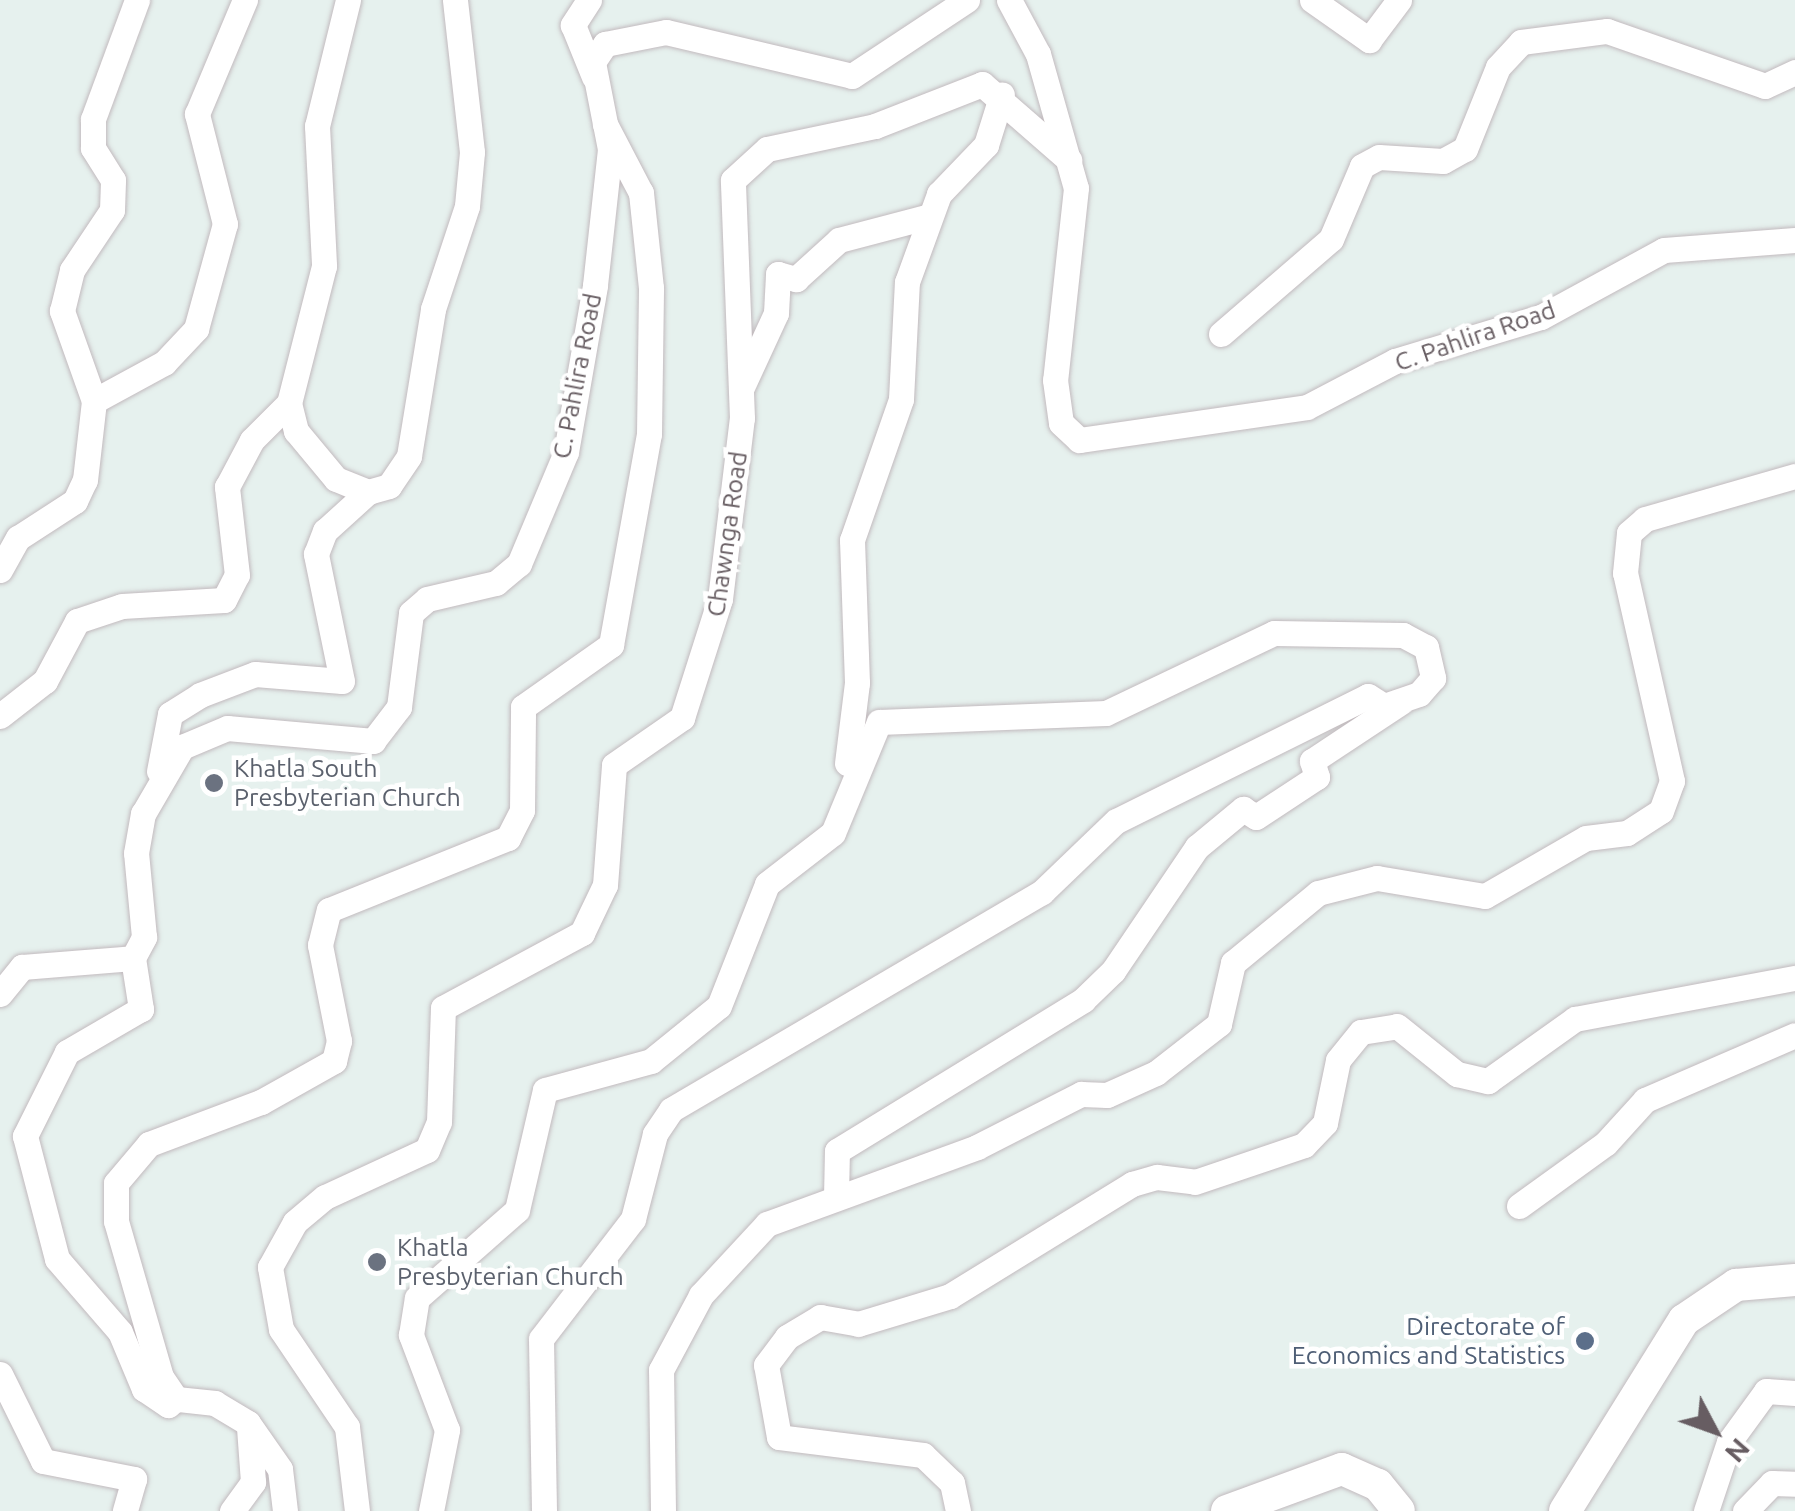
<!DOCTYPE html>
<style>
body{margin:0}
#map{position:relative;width:1795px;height:1511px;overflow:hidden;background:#e6f1ee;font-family:Ubuntu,sans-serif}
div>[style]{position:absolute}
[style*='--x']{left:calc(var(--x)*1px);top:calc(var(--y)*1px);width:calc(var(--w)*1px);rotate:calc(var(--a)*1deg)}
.roads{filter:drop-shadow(0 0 2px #c2babe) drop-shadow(0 0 2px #c2babe)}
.minor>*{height:25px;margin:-12.5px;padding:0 12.5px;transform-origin:12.5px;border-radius:12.5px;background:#fff}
.tertiary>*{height:32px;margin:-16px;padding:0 16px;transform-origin:16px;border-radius:16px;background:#fff}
.dots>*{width:28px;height:28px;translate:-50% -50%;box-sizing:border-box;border:5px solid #fff;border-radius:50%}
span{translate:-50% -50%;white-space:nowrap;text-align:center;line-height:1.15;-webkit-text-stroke:9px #fff;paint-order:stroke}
.street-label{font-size:25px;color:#675d62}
.worship-label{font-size:25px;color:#5b616d}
.left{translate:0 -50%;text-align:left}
.service-label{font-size:25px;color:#4e5e75}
.right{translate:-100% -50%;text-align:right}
.north{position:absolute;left:1665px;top:1381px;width:100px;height:100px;-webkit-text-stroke:8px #fff;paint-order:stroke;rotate:131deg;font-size:28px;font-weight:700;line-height:40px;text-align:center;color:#675d62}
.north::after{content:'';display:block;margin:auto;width:35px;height:45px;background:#675d62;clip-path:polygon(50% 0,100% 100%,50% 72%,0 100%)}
</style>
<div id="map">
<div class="roads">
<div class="minor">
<i style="--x:348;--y:0;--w:130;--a:103.8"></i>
<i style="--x:317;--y:126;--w:140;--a:87.1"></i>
<i style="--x:324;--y:266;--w:141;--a:104.3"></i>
<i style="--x:289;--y:403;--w:29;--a:76"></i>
<i style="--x:296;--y:431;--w:62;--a:50.2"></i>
<i style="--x:336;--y:479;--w:35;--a:22"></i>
<i style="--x:368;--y:492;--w:22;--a:-16"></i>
<i style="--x:389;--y:486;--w:36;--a:-56"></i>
<i style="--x:409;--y:456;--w:149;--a:-80.7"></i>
<i style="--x:433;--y:309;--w:108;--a:-71.7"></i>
<i style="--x:467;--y:206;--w:54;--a:-84.7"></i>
<i style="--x:472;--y:152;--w:153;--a:-96.4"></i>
<i style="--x:589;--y:0;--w:30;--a:123"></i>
<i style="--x:573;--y:25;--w:56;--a:68"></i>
<i style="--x:1009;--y:0;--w:61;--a:61.8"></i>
<i style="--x:1038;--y:54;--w:139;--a:74.2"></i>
<i style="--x:1076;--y:188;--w:193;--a:96.2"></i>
<i style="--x:1055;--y:380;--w:43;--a:82.1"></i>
<i style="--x:1061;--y:423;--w:25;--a:43"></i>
<i style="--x:1079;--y:440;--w:230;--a:-8.2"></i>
<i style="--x:1307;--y:407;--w:99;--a:-27.6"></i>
<i style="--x:1395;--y:361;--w:152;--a:-16.8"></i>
<i style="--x:1541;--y:317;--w:140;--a:-28.6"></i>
<i style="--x:1664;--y:250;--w:131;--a:-4.4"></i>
<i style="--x:1312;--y:0;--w:70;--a:35.1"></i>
<i style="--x:1369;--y:40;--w:50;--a:-53.1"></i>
<i style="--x:1221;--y:334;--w:145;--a:-40.8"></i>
<i style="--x:1331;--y:239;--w:79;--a:-67"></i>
<i style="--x:1362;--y:166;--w:19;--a:-28"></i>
<i style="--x:1379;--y:157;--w:64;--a:3.6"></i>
<i style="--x:1443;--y:161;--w:25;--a:-29"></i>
<i style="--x:1465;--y:149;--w:88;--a:-68.1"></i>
<i style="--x:1498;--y:67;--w:34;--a:-47"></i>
<i style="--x:1521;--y:42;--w:87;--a:-7.3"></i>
<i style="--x:1607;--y:31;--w:167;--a:19.2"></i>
<i style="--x:1765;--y:86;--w:33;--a:-25"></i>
<i style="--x:742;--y:387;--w:81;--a:-65.3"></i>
<i style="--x:776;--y:313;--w:39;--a:-87"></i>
<i style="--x:778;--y:274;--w:19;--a:16"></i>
<i style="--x:796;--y:279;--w:58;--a:-42.2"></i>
<i style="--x:839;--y:240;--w:94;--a:-14.8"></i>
<i style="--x:94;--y:401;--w:80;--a:-28.5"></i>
<i style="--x:164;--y:363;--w:47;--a:-46.7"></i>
<i style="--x:196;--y:329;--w:109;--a:-74.6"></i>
<i style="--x:225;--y:224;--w:114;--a:-104.3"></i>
<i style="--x:197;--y:114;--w:124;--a:-67.2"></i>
<i style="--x:0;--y:570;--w:37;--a:-61"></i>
<i style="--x:18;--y:538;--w:68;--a:-33"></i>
<i style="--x:75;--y:501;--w:23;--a:-65"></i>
<i style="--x:85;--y:480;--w:80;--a:-83.5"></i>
<i style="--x:94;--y:401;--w:96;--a:-109.6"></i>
<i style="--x:62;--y:311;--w:42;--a:-76.3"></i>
<i style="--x:72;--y:270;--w:72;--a:-56.3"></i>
<i style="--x:112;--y:210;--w:30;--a:-88"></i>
<i style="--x:113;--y:180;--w:38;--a:-122"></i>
<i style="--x:93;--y:148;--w:29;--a:-90"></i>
<i style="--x:93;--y:119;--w:127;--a:-69.7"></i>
<i style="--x:0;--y:716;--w:57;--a:-37.9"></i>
<i style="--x:45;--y:681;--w:68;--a:-61.9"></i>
<i style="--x:77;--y:621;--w:47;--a:-18.4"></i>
<i style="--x:122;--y:606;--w:102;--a:-3.4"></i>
<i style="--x:224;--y:600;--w:28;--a:-63"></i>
<i style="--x:237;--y:575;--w:89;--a:-96.5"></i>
<i style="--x:227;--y:487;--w:53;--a:-62"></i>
<i style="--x:252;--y:440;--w:52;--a:-45"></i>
<i style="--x:847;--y:763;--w:81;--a:-82.9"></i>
<i style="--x:857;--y:683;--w:143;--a:-92"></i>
<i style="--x:852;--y:540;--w:149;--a:-70.8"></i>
<i style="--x:901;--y:399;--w:117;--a:-87.1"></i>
<i style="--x:907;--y:282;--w:94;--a:-70"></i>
<i style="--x:939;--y:194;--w:68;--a:-46.2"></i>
<i style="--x:986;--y:145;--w:53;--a:-72.6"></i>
<i style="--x:159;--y:771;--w:58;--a:-79.1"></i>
<i style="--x:170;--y:714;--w:36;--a:-32"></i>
<i style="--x:200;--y:695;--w:59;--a:-20.9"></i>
<i style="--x:255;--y:674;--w:87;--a:4.6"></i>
<i style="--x:342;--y:681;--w:130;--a:-101.6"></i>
<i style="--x:316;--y:554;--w:25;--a:-69"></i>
<i style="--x:325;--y:531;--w:58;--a:-42.2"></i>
<i style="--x:133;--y:958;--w:52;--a:81.1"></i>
<i style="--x:141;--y:1009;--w:86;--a:149.8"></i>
<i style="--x:67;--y:1052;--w:94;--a:116.6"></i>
<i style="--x:25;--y:1136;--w:127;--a:75.4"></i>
<i style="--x:57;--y:1259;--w:96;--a:49.2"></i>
<i style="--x:120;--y:1332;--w:62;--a:67.2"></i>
<i style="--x:144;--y:1389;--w:29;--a:34"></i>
<i style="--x:168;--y:1405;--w:10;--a:-37"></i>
<i style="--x:0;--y:994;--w:35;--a:-51"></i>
<i style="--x:22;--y:967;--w:111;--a:-4.6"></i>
<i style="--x:133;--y:958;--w:24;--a:-62"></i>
<i style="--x:144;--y:937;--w:84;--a:-95.4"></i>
<i style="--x:136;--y:853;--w:40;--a:-80"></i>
<i style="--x:143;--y:814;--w:78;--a:-59.8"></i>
<i style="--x:182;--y:747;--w:49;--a:-22.9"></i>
<i style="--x:227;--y:728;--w:147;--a:5.1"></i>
<i style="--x:373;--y:741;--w:43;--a:-52.6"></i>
<i style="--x:399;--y:707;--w:95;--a:-82.7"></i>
<i style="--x:411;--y:613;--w:21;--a:-41"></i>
<i style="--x:427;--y:599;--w:71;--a:-13.1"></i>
<i style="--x:496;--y:583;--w:30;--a:-40"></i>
<i style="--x:519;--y:564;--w:121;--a:-67.2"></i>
<i style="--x:566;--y:452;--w:169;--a:-80.1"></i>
<i style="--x:595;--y:285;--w:137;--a:-83.7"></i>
<i style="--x:610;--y:149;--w:89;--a:-101.1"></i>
<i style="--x:593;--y:62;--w:22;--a:-56"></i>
<i style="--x:605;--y:44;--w:62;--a:-11.1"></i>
<i style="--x:666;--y:32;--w:191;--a:13.3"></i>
<i style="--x:852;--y:76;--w:138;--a:-33.5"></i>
<i style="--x:836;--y:1197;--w:46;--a:-88.8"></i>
<i style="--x:837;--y:1151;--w:289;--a:-31.5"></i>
<i style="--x:1083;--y:1000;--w:42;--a:-44"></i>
<i style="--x:1113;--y:971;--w:150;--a:-55.9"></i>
<i style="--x:1197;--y:847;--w:60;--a:-39.6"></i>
<i style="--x:1243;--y:809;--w:15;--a:32"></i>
<i style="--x:1256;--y:817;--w:73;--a:-33.3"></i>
<i style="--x:1317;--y:777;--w:17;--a:-107"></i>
<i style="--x:1312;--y:761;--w:107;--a:-33.5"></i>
<i style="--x:1519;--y:1206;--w:107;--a:-35.9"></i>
<i style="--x:1606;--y:1143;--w:58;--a:-47.8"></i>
<i style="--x:1645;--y:1100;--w:163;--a:-23.4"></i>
<i style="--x:0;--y:1374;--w:97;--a:63.7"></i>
<i style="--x:43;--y:1461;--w:93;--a:11.2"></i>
<i style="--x:134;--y:1479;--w:33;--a:106"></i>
<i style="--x:232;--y:1511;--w:36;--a:-54"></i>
<i style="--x:253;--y:1482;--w:54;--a:-94.2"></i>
<i style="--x:285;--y:1511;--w:42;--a:-96.8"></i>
<i style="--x:280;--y:1469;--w:56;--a:-124.8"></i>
<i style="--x:248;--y:1423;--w:39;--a:-149"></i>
<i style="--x:215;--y:1403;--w:39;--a:-174"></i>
<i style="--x:176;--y:1399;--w:27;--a:-124"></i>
<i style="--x:161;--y:1377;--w:162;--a:-106.1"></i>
<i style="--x:116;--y:1221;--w:38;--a:-90"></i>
<i style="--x:116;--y:1183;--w:51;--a:-49.8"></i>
<i style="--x:149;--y:1144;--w:120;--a:-20.6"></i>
<i style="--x:261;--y:1102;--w:84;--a:-29.3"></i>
<i style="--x:334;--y:1061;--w:21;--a:-76"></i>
<i style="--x:339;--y:1041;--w:98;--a:-101.2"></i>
<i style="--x:320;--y:945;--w:36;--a:-76"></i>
<i style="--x:329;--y:910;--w:193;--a:-21.9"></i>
<i style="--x:508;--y:838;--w:31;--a:-63"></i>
<i style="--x:522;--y:810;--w:103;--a:-89.4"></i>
<i style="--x:523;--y:707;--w:108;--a:-35.2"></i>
<i style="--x:611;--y:645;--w:214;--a:-79.8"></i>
<i style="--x:649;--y:434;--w:146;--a:-89.2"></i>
<i style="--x:651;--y:288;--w:96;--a:-96"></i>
<i style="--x:641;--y:193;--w:78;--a:-117.6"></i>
<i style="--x:357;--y:1511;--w:85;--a:-96.8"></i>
<i style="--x:347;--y:1427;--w:118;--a:-124"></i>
<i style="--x:281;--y:1329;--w:63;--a:-100.1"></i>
<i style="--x:270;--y:1267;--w:51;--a:-60.9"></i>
<i style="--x:295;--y:1222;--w:39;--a:-40"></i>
<i style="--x:325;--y:1197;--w:112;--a:-24.7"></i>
<i style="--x:427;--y:1150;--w:30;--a:-67"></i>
<i style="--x:439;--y:1122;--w:114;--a:-88"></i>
<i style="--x:443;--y:1008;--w:158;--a:-28.3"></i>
<i style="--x:582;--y:933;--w:53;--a:-64.4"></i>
<i style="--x:605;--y:885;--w:120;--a:-85.7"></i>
<i style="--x:614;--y:765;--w:83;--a:-34.7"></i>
<i style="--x:682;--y:718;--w:125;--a:-72.3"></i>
<i style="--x:720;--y:599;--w:182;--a:-83.1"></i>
<i style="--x:742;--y:418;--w:238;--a:-92.2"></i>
<i style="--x:733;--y:180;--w:46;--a:-42.4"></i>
<i style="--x:767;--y:149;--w:110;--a:-12"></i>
<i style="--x:875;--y:126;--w:115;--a:-21.4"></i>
<i style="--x:982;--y:84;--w:116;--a:41.1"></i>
<i style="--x:431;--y:1511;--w:83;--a:-78.8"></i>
<i style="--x:447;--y:1430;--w:102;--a:-110.8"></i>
<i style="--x:411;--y:1335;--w:37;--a:-81"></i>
<i style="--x:417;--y:1298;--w:133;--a:-41.3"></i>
<i style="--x:517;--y:1210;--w:123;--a:-76.9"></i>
<i style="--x:545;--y:1090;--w:110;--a:-15.3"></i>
<i style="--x:651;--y:1061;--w:87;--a:-39"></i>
<i style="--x:719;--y:1006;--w:131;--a:-68.5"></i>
<i style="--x:767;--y:884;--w:83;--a:-37.7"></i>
<i style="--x:833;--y:833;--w:120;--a:-67.5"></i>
<i style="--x:879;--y:722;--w:227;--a:-2.3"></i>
<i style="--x:1106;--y:713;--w:186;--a:-25.5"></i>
<i style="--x:1274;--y:633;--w:129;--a:0.9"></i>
<i style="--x:1403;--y:635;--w:26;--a:28"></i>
<i style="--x:1426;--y:647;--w:32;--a:77"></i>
<i style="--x:1433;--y:678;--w:21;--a:131"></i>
<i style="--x:1419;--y:694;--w:37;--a:161"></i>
<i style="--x:1384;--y:706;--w:19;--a:-148"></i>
<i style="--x:1368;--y:696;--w:281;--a:153.6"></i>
<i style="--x:1116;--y:821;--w:103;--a:136.2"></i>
<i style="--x:1042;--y:892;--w:430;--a:149.6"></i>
<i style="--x:671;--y:1110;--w:29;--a:124"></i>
<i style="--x:655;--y:1134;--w:88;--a:104.5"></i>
<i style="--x:633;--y:1219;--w:151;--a:127.5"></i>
<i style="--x:541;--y:1339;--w:172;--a:89"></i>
<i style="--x:663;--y:1511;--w:141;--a:-90.8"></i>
<i style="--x:661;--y:1370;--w:85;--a:-61.9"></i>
<i style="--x:701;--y:1295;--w:97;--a:-47.1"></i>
<i style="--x:767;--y:1224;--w:224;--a:-20.1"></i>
<i style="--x:977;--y:1147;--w:117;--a:-27"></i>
<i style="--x:1081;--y:1094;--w:26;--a:2"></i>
<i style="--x:1107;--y:1095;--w:54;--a:-24.2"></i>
<i style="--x:1156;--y:1073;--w:80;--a:-37.9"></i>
<i style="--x:1219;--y:1024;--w:63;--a:-77.1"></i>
<i style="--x:1233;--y:963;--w:110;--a:-39.5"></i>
<i style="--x:1318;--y:893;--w:61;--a:-14.3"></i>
<i style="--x:1377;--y:878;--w:109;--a:9.5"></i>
<i style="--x:1485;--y:896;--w:116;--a:-29.9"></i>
<i style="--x:1586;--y:838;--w:41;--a:-7"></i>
<i style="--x:1627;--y:833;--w:40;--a:-32.9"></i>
<i style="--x:1661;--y:811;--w:32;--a:-70"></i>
<i style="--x:1672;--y:781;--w:213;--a:-102.7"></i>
<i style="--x:1625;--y:573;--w:40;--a:-84.3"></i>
<i style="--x:1629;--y:533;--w:21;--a:-41"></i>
<i style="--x:1645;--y:519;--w:156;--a:-16"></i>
<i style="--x:958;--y:1511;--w:29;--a:-102"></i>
<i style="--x:952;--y:1483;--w:40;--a:-136"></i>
<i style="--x:923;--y:1455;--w:145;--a:-172.9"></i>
<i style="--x:779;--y:1437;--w:73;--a:-100.2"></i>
<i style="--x:766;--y:1365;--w:35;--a:-53"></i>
<i style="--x:787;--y:1337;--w:39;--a:-31"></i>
<i style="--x:820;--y:1317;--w:39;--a:10"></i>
<i style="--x:858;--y:1324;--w:96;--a:-16.9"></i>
<i style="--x:950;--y:1296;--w:214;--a:-31.6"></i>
<i style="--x:1132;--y:1184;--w:26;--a:-16"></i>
<i style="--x:1157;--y:1177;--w:38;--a:7"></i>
<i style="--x:1195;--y:1182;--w:115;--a:-18.7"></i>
<i style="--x:1304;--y:1145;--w:30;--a:-46"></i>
<i style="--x:1325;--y:1123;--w:64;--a:-78.3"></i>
<i style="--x:1338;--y:1060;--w:36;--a:-51"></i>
<i style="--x:1361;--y:1032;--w:36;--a:-9"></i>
<i style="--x:1397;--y:1026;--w:77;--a:38.7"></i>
<i style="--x:1457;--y:1074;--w:32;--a:13"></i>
<i style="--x:1488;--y:1081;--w:107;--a:-35.5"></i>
<i style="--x:1575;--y:1019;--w:224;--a:-10.6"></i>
<i style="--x:1706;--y:1511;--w:73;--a:-71.6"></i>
<i style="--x:1729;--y:1442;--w:63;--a:-54"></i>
<i style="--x:1766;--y:1391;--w:29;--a:4"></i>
<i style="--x:1745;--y:1511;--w:39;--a:-46"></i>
<i style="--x:1772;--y:1483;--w:23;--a:2"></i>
</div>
<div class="tertiary">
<i style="--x:1227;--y:1511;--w:122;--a:-20.1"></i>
<i style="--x:1342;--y:1469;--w:39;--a:24"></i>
<i style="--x:1378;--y:1485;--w:33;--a:51"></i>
<i style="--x:1565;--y:1511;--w:225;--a:-58.1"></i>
<i style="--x:1684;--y:1320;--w:63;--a:-33.9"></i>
<i style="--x:1736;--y:1285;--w:59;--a:-4.8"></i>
</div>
</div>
<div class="dots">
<i style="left:214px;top:783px;background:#6b7280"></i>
<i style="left:377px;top:1262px;background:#6b7280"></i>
<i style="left:1585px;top:1341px;background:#5c6f8a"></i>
</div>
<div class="street-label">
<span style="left:1475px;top:336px;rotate:-19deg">C. Pahlira Road</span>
<span style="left:577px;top:376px;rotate:-79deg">C. Pahlira Road</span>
<span style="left:727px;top:534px;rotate:-82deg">Chawnga Road</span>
</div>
<div class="worship-label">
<span class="left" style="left:234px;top:783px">Khatla South<br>Presbyterian Church</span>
<span class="left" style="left:397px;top:1262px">Khatla<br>Presbyterian Church</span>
</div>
<div class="service-label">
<span class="right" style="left:1565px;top:1341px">Directorate of<br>Economics and Statistics</span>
</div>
<div class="north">N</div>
</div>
